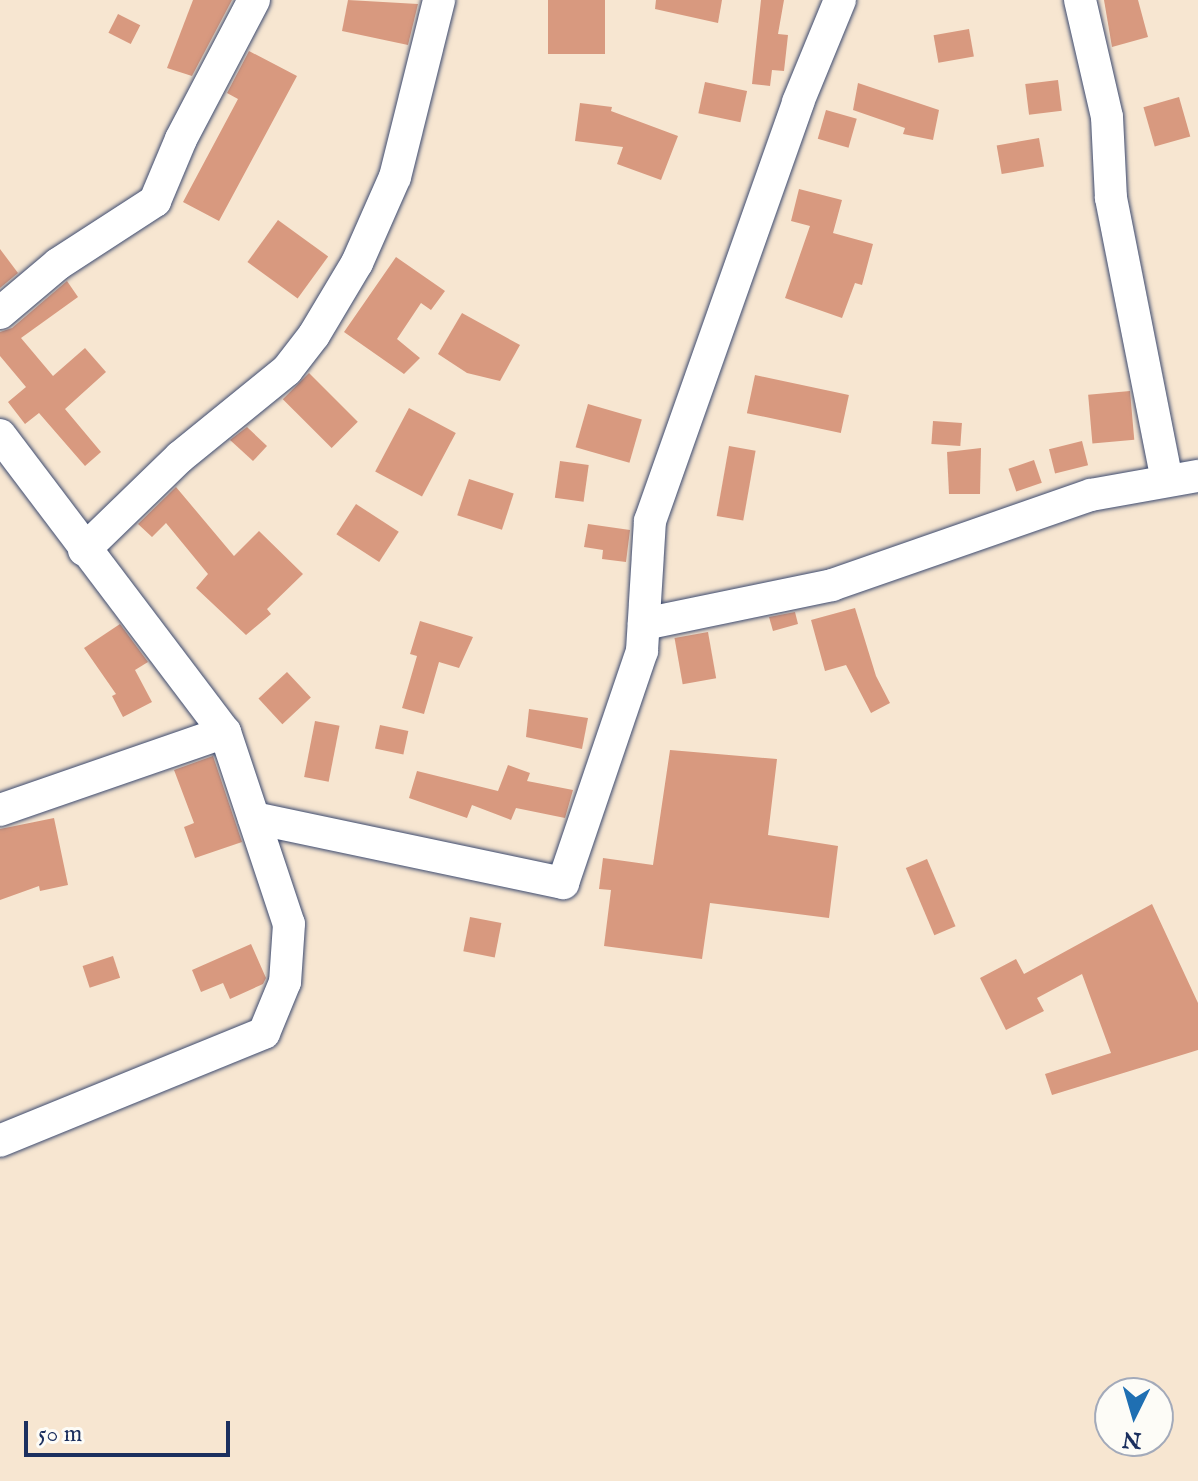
<!DOCTYPE html>
<style>
body{margin:0}
#map{position:relative;width:1198px;height:1481px;overflow:hidden;background:#f7e6d1;font-family:"IM FELL English",serif}
div>[style]{position:absolute}
[style*='--x']{left:calc(var(--x)*1px);top:calc(var(--y)*1px);width:calc(var(--w)*1px);rotate:calc(var(--a)*1deg)}
.building>*{inset:0;background:#d8997f;transform-origin:0 0}
.roads{filter:drop-shadow(0 0 2px #3c4a6f) drop-shadow(0 0 2px #3c4a6f)}
.minor>*{height:32px;margin:-16px;padding:0 16px;transform-origin:16px;border-radius:16px;background:#fff}
span{translate:-50% -50%;white-space:nowrap;text-align:center;line-height:1.15;-webkit-text-stroke:6px #fdfcf7;paint-order:stroke}
.north{position:absolute;left:1094px;top:1377px;width:80px;height:80px;box-sizing:border-box;background:#fdfcf7;border:2px solid #a3aaba;border-radius:50%;rotate:185deg;font-size:22px;font-weight:700;line-height:32px;text-align:center;color:#1b2f5e}
.north::after{content:'';display:block;margin:auto;width:28px;height:36px;background:#1f6fb2;clip-path:polygon(50% 0,100% 100%,50% 72%,0 100%)}
.scale{position:absolute;left:24px;top:1421px;width:206px;height:36px;box-sizing:border-box;border:4px solid #1b2f5e;border-top:0;padding-left:10px;font-size:24px;line-height:28px;white-space:nowrap;color:#1b2f5e;-webkit-text-stroke:6px #fdfcf7;paint-order:stroke}
</style>
<div id="map">
<div class="building">
<i style="clip-path:polygon(193px 0,232px 0,192px 76px,167px 68px)"></i>
<i style="clip-path:polygon(348px 0,418px 4px,408px 45px,342px 31px)"></i>
<i style="left:548px;top:0;width:57px;height:54px"></i>
<i style="clip-path:polygon(656px 0,722px 0,718px 23px,655px 9px)"></i>
<i style="clip-path:polygon(761px 0,784px 0,778px 34px,788px 35px,784px 71px,772px 70px,770px 86px,752px 84px)"></i>
<i style="clip-path:polygon(1104px 0,1138px 0,1148px 37px,1112px 47px)"></i>
<i style="left:118px;top:14px;width:25px;height:21px;rotate:27deg"></i>
<i style="left:969px;top:29px;width:28px;height:36px;rotate:80deg"></i>
<i style="clip-path:polygon(249px 51px,297px 76px,219px 221px,183px 202px,238px 99px,227px 93px)"></i>
<i style="left:1058px;top:80px;width:31px;height:33px;rotate:83deg"></i>
<i style="left:705px;top:82px;width:43px;height:32px;rotate:12deg"></i>
<i style="clip-path:polygon(858px 83px,939px 110px,933px 140px,903px 134px,905px 128px,853px 110px)"></i>
<i style="left:1179px;top:97px;width:41px;height:37px;rotate:74deg"></i>
<i style="clip-path:polygon(580px 103px,612px 107px,611px 111px,678px 136px,661px 180px,617px 164px,623px 147px,575px 141px)"></i>
<i style="left:826px;top:110px;width:32px;height:30px;rotate:16deg"></i>
<i style="left:1039px;top:138px;width:29px;height:43px;rotate:80deg"></i>
<i style="clip-path:polygon(799px 189px,842px 200px,833px 233px,873px 244px,862px 285px,855px 283px,842px 318px,785px 298px,810px 226px,791px 221px)"></i>
<i style="left:278px;top:220px;width:62px;height:52px;rotate:36deg"></i>
<i style="clip-path:polygon(0 249px,18px 273px,0 288px)"></i>
<i style="clip-path:polygon(396px 257px,445px 291px,431px 310px,421px 303px,397px 339px,420px 358px,404px 374px,344px 332px)"></i>
<i style="clip-path:polygon(67px 281px,78px 297px,21px 338px,53px 376px,85px 348px,106px 372px,65px 409px,101px 452px,85px 466px,39px 413px,25px 424px,8px 402px,26px 387px,0 356px,0 332px,12px 328px)"></i>
<i style="clip-path:polygon(462px 313px,520px 345px,500px 381px,467px 373px,438px 354px)"></i>
<i style="left:309px;top:373px;width:69px;height:37px;rotate:45deg"></i>
<i style="left:755px;top:375px;width:96px;height:39px;rotate:12deg"></i>
<i style="left:1130px;top:391px;width:49px;height:42px;rotate:85deg"></i>
<i style="left:588px;top:404px;width:56px;height:45px;rotate:16deg"></i>
<i style="left:409px;top:408px;width:53px;height:72px;rotate:28deg"></i>
<i style="left:933px;top:421px;width:29px;height:23px;rotate:4deg"></i>
<i style="clip-path:polygon(247px 427px,267px 446px,253px 461px,230px 440px)"></i>
<i style="left:1082px;top:441px;width:25px;height:34px;rotate:76deg"></i>
<i style="left:729px;top:446px;width:27px;height:71px;rotate:10deg"></i>
<i style="clip-path:polygon(981px 448px,980px 494px,949px 494px,947px 452px)"></i>
<i style="left:1034px;top:460px;width:24px;height:27px;rotate:71deg"></i>
<i style="left:560px;top:461px;width:29px;height:37px;rotate:8deg"></i>
<i style="left:469px;top:479px;width:47px;height:38px;rotate:18deg"></i>
<i style="clip-path:polygon(176px 487px,234px 556px,259px 531px,303px 574px,267px 609px,271px 614px,246px 635px,196px 588px,208px 574px,166px 523px,152px 537px,138px 524px)"></i>
<i style="left:356px;top:504px;width:51px;height:36px;rotate:33deg"></i>
<i style="clip-path:polygon(588px 524px,630px 530px,626px 562px,602px 559px,603px 550px,584px 547px)"></i>
<i style="clip-path:polygon(855px 608px,876px 676px,890px 703px,871px 713px,846px 665px,825px 671px,811px 620px)"></i>
<i style="clip-path:polygon(795px 612px,798px 624px,773px 631px,769px 617px)"></i>
<i style="clip-path:polygon(420px 621px,473px 637px,459px 668px,439px 662px,424px 714px,402px 708px,417px 656px,410px 654px)"></i>
<i style="clip-path:polygon(120px 624px,148px 662px,135px 670px,152px 702px,123px 717px,112px 696px,116px 694px,84px 648px)"></i>
<i style="left:708px;top:632px;width:47px;height:34px;rotate:80deg"></i>
<i style="left:287px;top:672px;width:35px;height:39px;rotate:47deg"></i>
<i style="clip-path:polygon(529px 709px,588px 718px,582px 749px,526px 737px)"></i>
<i style="left:315px;top:721px;width:25px;height:57px;rotate:11deg"></i>
<i style="left:380px;top:725px;width:29px;height:24px;rotate:12deg"></i>
<i style="clip-path:polygon(670px 750px,777px 759px,768px 835px,838px 846px,829px 918px,710px 903px,702px 959px,604px 946px,611px 890px,599px 889px,603px 858px,653px 865px)"></i>
<i style="clip-path:polygon(213px 756px,242px 842px,195px 858px,184px 827px,194px 823px,174px 770px)"></i>
<i style="clip-path:polygon(508px 765px,530px 773px,527px 781px,573px 790px,565px 818px,516px 808px,511px 820px,472px 805px,467px 818px,409px 798px,417px 771px,498px 791px)"></i>
<i style="clip-path:polygon(54px 818px,68px 885px,40px 891px,39px 886px,0 900px,0 829px)"></i>
<i style="left:927px;top:859px;width:73px;height:23px;rotate:67deg"></i>
<i style="clip-path:polygon(1152px 904px,1198px 1003px,1198px 1050px,1052px 1095px,1045px 1074px,1111px 1053px,1082px 974px,1037px 998px,1044px 1011px,1006px 1030px,980px 978px,1016px 959px,1024px 974px)"></i>
<i style="left:470px;top:917px;width:32px;height:35px;rotate:11deg"></i>
<i style="clip-path:polygon(251px 944px,266px 978px,263px 984px,230px 999px,223px 983px,201px 992px,192px 970px)"></i>
<i style="left:113px;top:956px;width:23px;height:32px;rotate:72deg"></i>
</div>
<div class="roads">
<div class="minor">
<i style="--x:1080;--y:0;--w:120;--a:77"></i>
<i style="--x:1107;--y:117;--w:81;--a:87.2"></i>
<i style="--x:1111;--y:198;--w:288;--a:78.8"></i>
<i style="--x:0;--y:313;--w:76;--a:-40.2"></i>
<i style="--x:58;--y:264;--w:116;--a:-33"></i>
<i style="--x:155;--y:201;--w:67;--a:-67.2"></i>
<i style="--x:181;--y:139;--w:157;--a:-62.3"></i>
<i style="--x:0;--y:435;--w:373;--a:52.9"></i>
<i style="--x:225;--y:732;--w:202;--a:71.6"></i>
<i style="--x:289;--y:924;--w:58;--a:93.9"></i>
<i style="--x:285;--y:982;--w:55;--a:112.4"></i>
<i style="--x:264;--y:1033;--w:285;--a:157.8"></i>
<i style="--x:84;--y:550;--w:134;--a:-44.1"></i>
<i style="--x:180;--y:457;--w:138;--a:-39.1"></i>
<i style="--x:287;--y:370;--w:44;--a:-52.4"></i>
<i style="--x:314;--y:335;--w:84;--a:-59.2"></i>
<i style="--x:357;--y:263;--w:94;--a:-66.2"></i>
<i style="--x:395;--y:177;--w:182;--a:-76"></i>
<i style="--x:644;--y:624;--w:192;--a:-11.7"></i>
<i style="--x:832;--y:585;--w:274;--a:-19.2"></i>
<i style="--x:1091;--y:495;--w:109;--a:-10.1"></i>
<i style="--x:0;--y:810;--w:238;--a:-19.1"></i>
<i style="--x:254;--y:818;--w:316;--a:11.9"></i>
<i style="--x:563;--y:883;--w:245;--a:-71.2"></i>
<i style="--x:642;--y:651;--w:130;--a:-86.5"></i>
<i style="--x:650;--y:521;--w:444;--a:-70.5"></i>
<i style="--x:798;--y:102;--w:110;--a:-67.6"></i>
</div>
</div>
<div class="north">N</div>
<div class="scale">50 m</div>
</div>
